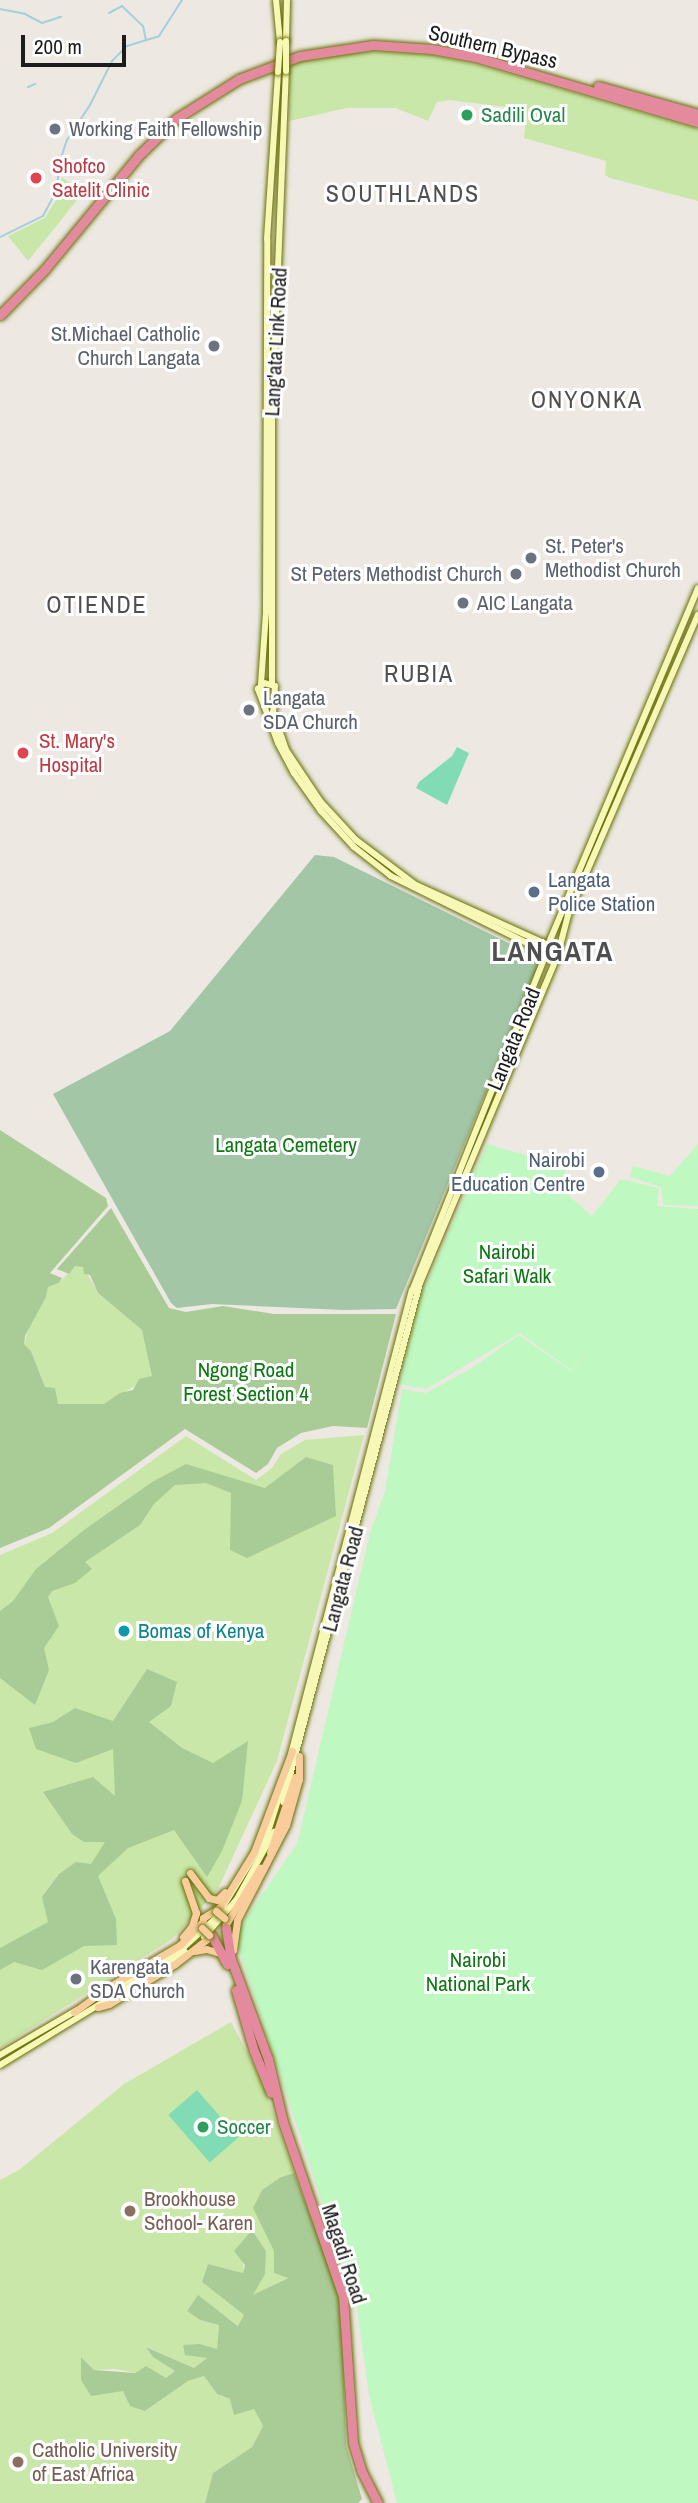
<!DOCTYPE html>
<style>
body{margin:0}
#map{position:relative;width:698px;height:2503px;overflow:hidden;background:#ede9e2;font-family:"Archivo Narrow",sans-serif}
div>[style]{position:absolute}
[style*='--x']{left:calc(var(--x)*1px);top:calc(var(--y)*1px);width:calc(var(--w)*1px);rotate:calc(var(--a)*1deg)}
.grass>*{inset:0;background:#c9e7a8}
.forest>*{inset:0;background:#a9cc97}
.cemetery>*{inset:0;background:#a3c6a7}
.park>*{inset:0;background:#bff8c1}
.pitch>*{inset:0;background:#81dcb5;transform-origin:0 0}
.stream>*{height:2px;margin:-1px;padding:0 1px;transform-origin:1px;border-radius:1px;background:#a3d0db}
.roads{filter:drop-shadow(0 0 2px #686f07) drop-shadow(0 0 2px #686f07)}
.secondary>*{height:6px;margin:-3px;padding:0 3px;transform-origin:3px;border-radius:3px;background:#f7f8b6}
.primary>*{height:7px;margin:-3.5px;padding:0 3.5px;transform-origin:3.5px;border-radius:3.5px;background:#f9cd9b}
.highway>*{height:9px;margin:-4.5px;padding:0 4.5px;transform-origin:4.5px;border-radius:4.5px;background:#e48a9e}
.bridges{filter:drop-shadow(0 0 2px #686f07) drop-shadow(0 0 2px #686f07)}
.secondary-bridge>*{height:6px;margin:-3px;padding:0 3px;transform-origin:3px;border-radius:3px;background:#f7f8b6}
.primary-bridge>*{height:7px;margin:-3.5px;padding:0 3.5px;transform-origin:3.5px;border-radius:3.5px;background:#f9cd9b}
.dots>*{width:19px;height:19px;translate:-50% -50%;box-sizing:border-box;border:4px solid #fff;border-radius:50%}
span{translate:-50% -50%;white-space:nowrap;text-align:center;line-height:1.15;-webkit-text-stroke:6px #fff;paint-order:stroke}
.street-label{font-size:21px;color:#1c1c1c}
.leisure-label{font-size:21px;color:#27864d}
.left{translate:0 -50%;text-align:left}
.worship-label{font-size:21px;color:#5b616d}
.right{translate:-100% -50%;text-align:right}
.health-label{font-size:21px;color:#be3a42}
.service-label{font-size:21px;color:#4e5e75}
.park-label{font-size:21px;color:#0d7712}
.culture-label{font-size:21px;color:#0d838f}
.education-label{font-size:21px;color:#785e54}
.quarter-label{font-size:24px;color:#4f4f4f;letter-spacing:2px}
.district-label{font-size:28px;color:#4f4f4f;font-weight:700;letter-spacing:2px}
.scale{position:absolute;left:21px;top:35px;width:105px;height:32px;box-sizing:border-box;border:4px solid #1c1c1c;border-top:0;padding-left:9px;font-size:21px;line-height:24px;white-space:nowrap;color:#1c1c1c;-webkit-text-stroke:5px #fff;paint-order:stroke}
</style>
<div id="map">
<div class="grass">
<i style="clip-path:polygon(369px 51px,432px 55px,478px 65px,698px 129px,698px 201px,610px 178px,605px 175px,606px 161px,524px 138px,526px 117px,505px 107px,449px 100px,437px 102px,428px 121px,396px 108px,347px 108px,289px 121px,290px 63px)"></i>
<i style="clip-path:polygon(62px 177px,82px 194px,28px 261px,8px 236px,45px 218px,56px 200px)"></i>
<i style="clip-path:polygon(75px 1266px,83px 1266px,98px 1293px,142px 1330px,146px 1343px,152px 1376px,104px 1404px,58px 1404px,45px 1387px,31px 1351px,24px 1344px,31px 1321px,46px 1297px,48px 1287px,59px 1283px)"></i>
<i style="clip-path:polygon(364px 1435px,277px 1761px,218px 1889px,172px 1939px,0 2048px,0 1555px,52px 1533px,186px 1436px,256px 1480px,272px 1468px,281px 1454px,305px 1440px)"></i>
<i style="clip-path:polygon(231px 2022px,262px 2081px,294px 2173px,281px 2177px,274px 2251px,275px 2273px,289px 2277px,252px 2296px,266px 2251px,252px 2230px,244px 2240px,243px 2273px,208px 2264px,202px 2282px,244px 2315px,239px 2326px,198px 2296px,187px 2311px,200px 2320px,219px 2325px,217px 2350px,200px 2344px,208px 2357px,194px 2368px,147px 2347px,153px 2357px,175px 2371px,166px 2378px,115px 2369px,94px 2370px,82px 2358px,81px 2380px,123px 2391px,145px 2411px,188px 2381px,204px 2376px,217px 2394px,254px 2409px,263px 2426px,252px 2447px,213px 2473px,205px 2503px,0 2503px,0 2180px,19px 2170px,124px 2084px)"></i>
</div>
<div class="forest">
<i style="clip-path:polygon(0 1130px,106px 1198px,108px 1206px,50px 1273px,62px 1278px,59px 1283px,48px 1287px,46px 1297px,25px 1336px,24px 1344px,31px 1351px,45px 1387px,55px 1388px,58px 1404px,104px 1404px,120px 1393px,133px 1390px,139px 1379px,152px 1376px,142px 1330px,98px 1293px,90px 1275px,84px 1274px,83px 1267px,75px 1266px,69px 1274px,57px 1269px,111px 1208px,169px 1308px,186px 1312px,223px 1306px,274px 1314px,396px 1314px,367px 1428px,333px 1426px,301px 1433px,277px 1448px,268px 1464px,256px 1473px,185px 1429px,49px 1528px,0 1548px)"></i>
<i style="clip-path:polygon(306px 1457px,333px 1465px,336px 1516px,247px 1558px,230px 1550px,231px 1493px,206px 1483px,175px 1485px,154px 1504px,140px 1525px,85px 1562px,92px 1569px,75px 1583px,52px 1591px,48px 1597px,59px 1626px,44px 1648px,49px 1670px,35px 1705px,0 1678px,0 1611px,13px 1601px,36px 1569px,84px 1530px,152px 1482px,186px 1464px,265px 1488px)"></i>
<i style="clip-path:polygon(147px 1669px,177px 1682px,171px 1706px,149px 1722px,182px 1748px,213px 1763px,248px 1741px,242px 1801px,222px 1851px,207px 1877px,174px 1830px,128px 1848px,98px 1876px,116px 1919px,117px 1945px,84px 1946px,42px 1970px,14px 1962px,0 1970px,0 1948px,48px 1922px,42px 1897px,59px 1874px,76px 1862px,91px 1864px,105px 1842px,84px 1842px,72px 1834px,43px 1792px,93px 1777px,115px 1796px,113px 1749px,76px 1763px,36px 1749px,29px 1728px,53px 1722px,75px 1708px,113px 1721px)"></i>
<i style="clip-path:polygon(294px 2173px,341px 2298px,346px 2445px,362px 2499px,358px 2503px,205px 2503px,213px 2473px,252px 2447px,263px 2426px,254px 2409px,234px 2415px,230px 2399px,217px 2394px,204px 2376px,188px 2381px,145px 2411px,130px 2406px,123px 2391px,91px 2396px,81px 2380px,81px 2357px,94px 2370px,135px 2373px,146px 2366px,166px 2378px,175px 2371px,153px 2357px,146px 2347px,194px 2368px,207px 2358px,185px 2355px,183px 2345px,200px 2344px,217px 2349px,219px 2325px,200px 2320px,187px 2311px,198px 2295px,238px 2326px,244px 2315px,202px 2282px,208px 2264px,243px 2273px,245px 2265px,234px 2251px,252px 2230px,266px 2251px,265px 2274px,253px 2295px,288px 2278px,274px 2273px,274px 2251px,253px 2208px,262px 2190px,281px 2177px)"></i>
</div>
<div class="cemetery">
<i style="clip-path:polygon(315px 855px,334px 857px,541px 959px,396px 1309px,343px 1310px,212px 1304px,177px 1308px,171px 1303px,53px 1094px,170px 1031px)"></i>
</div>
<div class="park">
<i style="clip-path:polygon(487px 1144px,536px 1158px,541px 1154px,560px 1156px,568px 1165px,559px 1187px,592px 1216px,620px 1180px,626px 1180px,659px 1188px,657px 1206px,698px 1209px,698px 2503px,397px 2503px,369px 2395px,357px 2309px,234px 1935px,297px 1844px,370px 1533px,385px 1491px,402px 1389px,426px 1393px,472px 1368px,519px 1335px,571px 1371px,604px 1331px,571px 1370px,520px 1333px,426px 1389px,399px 1384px,421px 1295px)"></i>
<i style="clip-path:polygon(698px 1144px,698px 1206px,663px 1205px,661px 1187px,630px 1177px,633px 1166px,670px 1176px)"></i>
</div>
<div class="pitch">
<i style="clip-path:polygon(457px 747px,469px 753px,447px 805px,416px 788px,419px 782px,452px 756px)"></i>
<i style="left:197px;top:2090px;width:63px;height:38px;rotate:49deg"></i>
</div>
<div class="stream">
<i style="--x:0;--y:9;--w:25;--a:11"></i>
<i style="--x:25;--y:14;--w:19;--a:28"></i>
<i style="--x:42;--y:23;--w:20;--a:-18"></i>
<i style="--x:109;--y:13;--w:15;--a:-28"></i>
<i style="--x:122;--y:6;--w:29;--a:44"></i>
<i style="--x:143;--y:26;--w:14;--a:78"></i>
<i style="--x:28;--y:87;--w:8;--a:-23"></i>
<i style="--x:0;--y:237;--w:48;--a:-26"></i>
<i style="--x:43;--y:216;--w:27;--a:-62"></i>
<i style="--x:56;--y:192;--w:34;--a:-82"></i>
<i style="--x:61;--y:158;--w:19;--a:-72"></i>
<i style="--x:67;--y:140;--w:42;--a:-56.7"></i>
<i style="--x:90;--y:105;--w:49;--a:-63.4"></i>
<i style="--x:112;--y:61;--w:21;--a:-45"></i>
<i style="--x:127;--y:46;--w:34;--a:-17"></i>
<i style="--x:159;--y:36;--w:43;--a:-57.4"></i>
</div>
<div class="roads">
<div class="secondary">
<i style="--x:276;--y:0;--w:42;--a:84.6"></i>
<i style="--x:286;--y:41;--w:41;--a:-88.6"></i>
<i style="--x:261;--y:684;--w:72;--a:-86"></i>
<i style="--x:266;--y:612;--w:373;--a:-89.8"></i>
<i style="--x:267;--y:239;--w:167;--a:-86.2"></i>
<i style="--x:272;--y:684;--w:267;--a:-90"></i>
<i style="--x:272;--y:417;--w:346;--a:-87.7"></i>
<i style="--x:547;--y:958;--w:25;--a:-143"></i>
<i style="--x:527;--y:943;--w:152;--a:-153.8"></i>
<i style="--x:391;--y:876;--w:47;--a:-141.9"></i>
<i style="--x:354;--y:847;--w:49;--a:-132.5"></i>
<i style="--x:321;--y:811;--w:47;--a:-125.4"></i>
<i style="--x:294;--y:773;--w:34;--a:-118"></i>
<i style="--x:278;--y:743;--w:58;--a:-110.3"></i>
<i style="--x:258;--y:689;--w:8;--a:-45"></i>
<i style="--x:264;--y:683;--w:11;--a:15"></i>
<i style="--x:275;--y:686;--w:26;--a:94"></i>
<i style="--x:273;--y:712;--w:40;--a:71.1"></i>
<i style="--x:286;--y:750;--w:61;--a:56.3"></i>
<i style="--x:320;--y:801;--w:53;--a:47.3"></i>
<i style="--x:356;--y:840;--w:75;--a:36.9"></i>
<i style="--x:416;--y:885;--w:145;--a:24.4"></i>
<i style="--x:548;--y:945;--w:387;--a:-67.2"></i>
<i style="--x:291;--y:1754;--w:479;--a:-75.4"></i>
<i style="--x:412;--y:1291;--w:360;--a:-68.3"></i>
<i style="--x:283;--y:1802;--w:537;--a:-75.21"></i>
<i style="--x:420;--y:1283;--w:357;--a:-67.2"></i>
<i style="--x:558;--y:954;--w:40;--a:-75.6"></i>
<i style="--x:568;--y:915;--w:327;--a:-66.6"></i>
<i style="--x:204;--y:1937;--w:50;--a:-49"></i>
<i style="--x:237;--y:1899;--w:77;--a:-61.1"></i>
<i style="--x:98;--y:1998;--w:99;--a:-30.5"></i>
<i style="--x:183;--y:1948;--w:45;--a:-42.3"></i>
<i style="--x:216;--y:1918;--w:97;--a:-58.4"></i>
<i style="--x:267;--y:1835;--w:63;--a:-72.4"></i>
<i style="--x:0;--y:2055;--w:89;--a:-30.3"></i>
<i style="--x:0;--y:2065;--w:217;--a:-31.4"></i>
</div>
<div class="primary">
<i style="--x:270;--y:1852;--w:79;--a:-71.6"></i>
<i style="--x:190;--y:1873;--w:31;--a:53"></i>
<i style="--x:209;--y:1898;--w:8;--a:14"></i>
<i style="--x:217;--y:1900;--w:11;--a:-45"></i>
<i style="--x:226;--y:1924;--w:66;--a:-58.7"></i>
<i style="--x:202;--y:1928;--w:10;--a:-84"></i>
<i style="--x:203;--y:1918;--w:20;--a:-33"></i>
<i style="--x:220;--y:1907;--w:65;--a:-58.3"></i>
<i style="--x:254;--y:1852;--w:108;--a:-69.4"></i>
<i style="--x:183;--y:1937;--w:14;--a:-51"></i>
<i style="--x:192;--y:1926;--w:14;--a:-73"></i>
<i style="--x:196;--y:1913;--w:34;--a:-109"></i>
<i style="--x:233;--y:1950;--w:30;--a:-82"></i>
<i style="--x:237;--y:1920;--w:107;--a:-62.7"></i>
<i style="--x:286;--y:1825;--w:48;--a:-74.2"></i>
<i style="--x:299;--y:1779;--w:23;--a:-90"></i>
<i style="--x:194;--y:1951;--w:12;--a:-9"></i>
<i style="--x:206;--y:1949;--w:18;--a:16"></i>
<i style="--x:98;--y:2007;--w:11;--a:-15"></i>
<i style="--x:109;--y:2004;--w:77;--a:-31.2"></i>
<i style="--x:175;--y:1964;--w:46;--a:-37.9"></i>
<i style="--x:74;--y:2012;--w:44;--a:-35.8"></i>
<i style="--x:110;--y:1986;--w:81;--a:-30.4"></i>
<i style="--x:180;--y:1945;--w:30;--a:-46"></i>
</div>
<div class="highway">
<i style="--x:598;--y:86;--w:104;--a:15.6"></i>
<i style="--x:0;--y:315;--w:64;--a:-45.6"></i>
<i style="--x:45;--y:269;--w:148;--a:-50.5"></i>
<i style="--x:139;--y:155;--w:53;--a:-44.2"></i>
<i style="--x:177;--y:118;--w:73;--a:-32.2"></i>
<i style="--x:239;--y:79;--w:65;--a:-20.7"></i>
<i style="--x:300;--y:56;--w:74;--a:-8.6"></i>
<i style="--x:373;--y:45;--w:59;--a:3.9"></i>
<i style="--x:432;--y:49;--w:44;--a:10.5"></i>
<i style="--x:475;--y:57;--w:232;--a:16.3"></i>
<i style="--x:226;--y:1928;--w:31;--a:81"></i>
<i style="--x:231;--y:1959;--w:107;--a:69.7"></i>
<i style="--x:268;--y:2059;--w:65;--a:76.6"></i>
<i style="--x:283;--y:2122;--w:184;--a:71"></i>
<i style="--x:343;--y:2296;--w:147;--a:86.1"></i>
<i style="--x:353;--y:2443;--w:28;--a:73"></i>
<i style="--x:361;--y:2470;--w:37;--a:63"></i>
<i style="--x:212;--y:1936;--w:32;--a:62"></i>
<i style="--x:236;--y:1990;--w:64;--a:73.6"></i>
<i style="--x:254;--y:2051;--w:45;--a:68"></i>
</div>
</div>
<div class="bridges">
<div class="secondary-bridge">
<i style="--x:286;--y:41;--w:30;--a:90"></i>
<i style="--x:278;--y:72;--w:30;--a:-86"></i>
</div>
<div class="primary-bridge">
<i style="--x:216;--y:1911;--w:11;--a:41"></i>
<i style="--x:202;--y:1928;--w:10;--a:45"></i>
</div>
</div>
<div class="dots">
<i style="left:467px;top:115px;background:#2e9e5b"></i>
<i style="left:55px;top:129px;background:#6b7280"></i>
<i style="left:36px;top:178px;background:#e0444e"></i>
<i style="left:214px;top:346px;background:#6b7280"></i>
<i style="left:531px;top:558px;background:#6b7280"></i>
<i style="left:516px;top:574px;background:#6b7280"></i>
<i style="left:463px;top:603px;background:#6b7280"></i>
<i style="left:249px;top:710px;background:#6b7280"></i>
<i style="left:23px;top:753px;background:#e0444e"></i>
<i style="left:534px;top:892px;background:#5c6f8a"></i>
<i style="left:599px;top:1172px;background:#5c6f8a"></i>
<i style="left:124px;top:1631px;background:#0f9aa8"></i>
<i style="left:76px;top:1979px;background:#6b7280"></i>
<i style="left:203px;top:2127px;background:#2e9e5b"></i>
<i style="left:130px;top:2211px;background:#8d6e63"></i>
<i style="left:18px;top:2462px;background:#8d6e63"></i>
</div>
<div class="street-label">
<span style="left:493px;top:47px;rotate:13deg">Southern Bypass</span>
<span style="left:276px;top:342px;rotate:-87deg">Lang'ata Link Road</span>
<span style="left:514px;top:1039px;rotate:-68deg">Langata Road</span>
<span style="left:343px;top:1579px;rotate:-75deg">Langata Road</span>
<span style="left:344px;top:2254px;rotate:72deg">Magadi Road</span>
</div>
<div class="leisure-label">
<span class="left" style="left:481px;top:115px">Sadili Oval</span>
<span class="left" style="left:217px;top:2127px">Soccer</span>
</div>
<div class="worship-label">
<span class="left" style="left:69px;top:129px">Working Faith Fellowship</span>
<span class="right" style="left:200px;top:346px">St.Michael Catholic<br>Church Langata</span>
<span class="left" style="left:545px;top:558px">St. Peter's<br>Methodist Church</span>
<span class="right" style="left:502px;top:574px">St Peters Methodist Church</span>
<span class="left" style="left:477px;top:603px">AIC Langata</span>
<span class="left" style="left:263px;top:710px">Langata<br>SDA Church</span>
<span class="left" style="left:90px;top:1979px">Karengata<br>SDA Church</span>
</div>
<div class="health-label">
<span class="left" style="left:52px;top:178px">Shofco<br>Satelit Clinic</span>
<span class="left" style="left:39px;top:753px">St. Mary's<br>Hospital</span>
</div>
<div class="service-label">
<span class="left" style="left:548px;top:892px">Langata<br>Police Station</span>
<span class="right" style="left:585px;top:1172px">Nairobi<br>Education Centre</span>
</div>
<div class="park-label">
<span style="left:286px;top:1145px">Langata Cemetery</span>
<span style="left:507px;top:1264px">Nairobi<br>Safari Walk</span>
<span style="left:246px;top:1382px">Ngong Road<br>Forest Section 4</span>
<span style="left:478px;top:1972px">Nairobi<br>National Park</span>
</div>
<div class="culture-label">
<span class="left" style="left:138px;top:1631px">Bomas of Kenya</span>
</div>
<div class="education-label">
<span class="left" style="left:144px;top:2211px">Brookhouse<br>School- Karen</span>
<span class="left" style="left:32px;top:2462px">Catholic University<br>of East Africa</span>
</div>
<div class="quarter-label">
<span style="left:403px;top:194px">SOUTHLANDS</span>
<span style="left:587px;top:400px">ONYONKA</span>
<span style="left:97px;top:605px">OTIENDE</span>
<span style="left:419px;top:674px">RUBIA</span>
</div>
<div class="district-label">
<span style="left:553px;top:951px">LANGATA</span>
</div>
<div class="scale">200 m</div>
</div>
